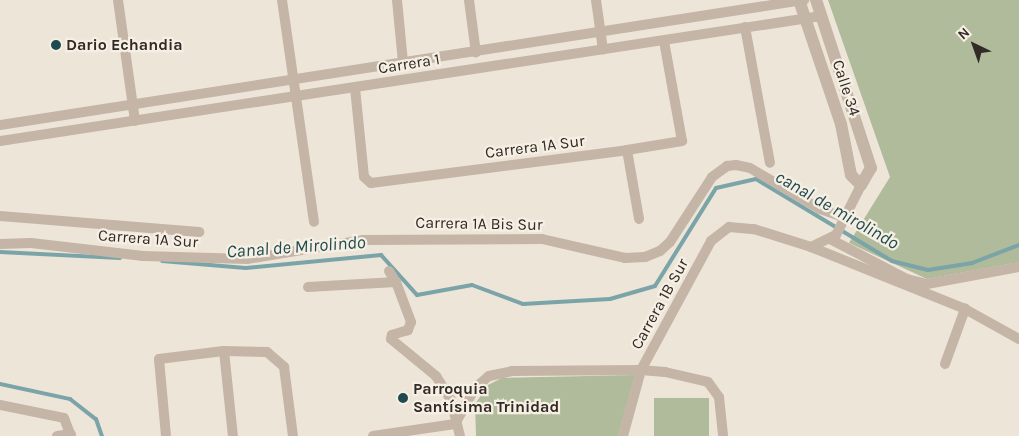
<!DOCTYPE html>
<meta charset="utf-8">
<style>
body{margin:0}
#map{position:relative;width:1019px;height:436px;overflow:hidden;background:#eee5d9;font-family:Karla,sans-serif}
div>[style]{position:absolute}
[style*='--x']{left:calc(var(--x)*1px);top:calc(var(--y)*1px);width:calc(var(--w)*1px);rotate:calc(var(--a)*1deg)}
.green>*{inset:0;background:#afbb9a;transform-origin:0 0}
.stream>*{height:4px;margin:-2px;padding:0 2px;transform-origin:2px;border-radius:2px;background:#7ba4a8}
.minor>*{height:10px;margin:-5px;padding:0 5px;transform-origin:5px;border-radius:5px;background:#c5b5a6}
.tertiary>*{height:12px;margin:-6px;padding:0 6px;transform-origin:6px;border-radius:6px;background:#c5b5a6}
.dots>*{width:14px;height:14px;translate:-50% -50%;box-sizing:border-box;border:2px solid #f6efe4;border-radius:50%}
span{translate:-50% -50%;white-space:nowrap;text-align:center;line-height:1.15;-webkit-text-stroke:4.5px #f6efe4;paint-order:stroke}
.poi-label{font-size:16px;color:#322a26;font-weight:700}
.left{translate:0 -50%;text-align:left}
.street-label{font-size:16px;color:#322a26}
.water-label{font-size:18px;color:#204a4f;font-style:italic}
.north{position:absolute;left:949px;top:20px;width:50px;height:50px;-webkit-text-stroke:4px #f6efe4;paint-order:stroke;rotate:318deg;font-size:14px;font-weight:700;line-height:20px;text-align:center;color:#322a26}
.north::after{content:'';display:block;margin:auto;width:18px;height:22px;background:#322a26;clip-path:polygon(50% 0,100% 100%,50% 72%,0 100%)}
</style>
<div id="map">
<div class="green">
<i style="clip-path:polygon(828px 0,1019px 0,1019px 262px,927px 279px,849px 243px,890px 177px)"></i>
<i style="clip-path:polygon(635px 375px,618px 436px,476px 436px,475px 404px,488px 385px,502px 378px)"></i>
<i style="left:709px;top:398px;width:38px;height:55px;rotate:90deg"></i>
</div>
<div class="stream">
<i style="--x:0;--y:252;--w:120;--a:2.9"></i>
<i style="--x:162;--y:261;--w:84;--a:4.8"></i>
<i style="--x:246;--y:268;--w:136;--a:-5.5"></i>
<i style="--x:381;--y:255;--w:54;--a:48"></i>
<i style="--x:417;--y:295;--w:56;--a:-10.3"></i>
<i style="--x:472;--y:285;--w:54;--a:20.4"></i>
<i style="--x:523;--y:304;--w:87;--a:-3.3"></i>
<i style="--x:610;--y:299;--w:47;--a:-16.1"></i>
<i style="--x:655;--y:286;--w:115;--a:-58.1"></i>
<i style="--x:716;--y:188;--w:41;--a:-12.7"></i>
<i style="--x:756;--y:179;--w:159;--a:31.1"></i>
<i style="--x:892;--y:261;--w:37;--a:14"></i>
<i style="--x:928;--y:270;--w:45;--a:-9"></i>
<i style="--x:972;--y:263;--w:50;--a:-21"></i>
<i style="--x:0;--y:384;--w:72;--a:12.1"></i>
<i style="--x:70;--y:399;--w:33;--a:38"></i>
<i style="--x:96;--y:419;--w:18;--a:71"></i>
</div>
<div class="minor">
<i style="--x:118;--y:0;--w:122;--a:82"></i>
<i style="--x:282;--y:0;--w:224;--a:81.8"></i>
<i style="--x:397;--y:0;--w:62;--a:84.5"></i>
<i style="--x:469;--y:0;--w:53;--a:82.5"></i>
<i style="--x:596;--y:0;--w:50;--a:82"></i>
<i style="--x:745;--y:27;--w:138;--a:79.6"></i>
<i style="--x:355;--y:88;--w:89;--a:84.2"></i>
<i style="--x:364;--y:177;--w:9;--a:41"></i>
<i style="--x:371;--y:183;--w:258;--a:-7.3"></i>
<i style="--x:627;--y:150;--w:56;--a:-9.3"></i>
<i style="--x:682;--y:141;--w:102;--a:-100.2"></i>
<i style="--x:0;--y:125;--w:814;--a:-8.84"></i>
<i style="--x:0;--y:141;--w:831;--a:-8.65"></i>
<i style="--x:627;--y:150;--w:70;--a:80.1"></i>
<i style="--x:0;--y:216;--w:200;--a:4.6"></i>
<i style="--x:830;--y:239;--w:87;--a:27.5"></i>
<i style="--x:907;--y:279;--w:21;--a:14"></i>
<i style="--x:927;--y:284;--w:94;--a:-10.5"></i>
<i style="--x:0;--y:244;--w:31;--a:-2"></i>
<i style="--x:31;--y:243;--w:113;--a:6.6"></i>
<i style="--x:143;--y:256;--w:104;--a:1.7"></i>
<i style="--x:247;--y:259;--w:118;--a:-9.3"></i>
<i style="--x:363;--y:240;--w:179;--a:-0.3"></i>
<i style="--x:542;--y:239;--w:85;--a:12.9"></i>
<i style="--x:625;--y:258;--w:20;--a:-3"></i>
<i style="--x:645;--y:257;--w:16;--a:-22"></i>
<i style="--x:660;--y:251;--w:13;--a:-42"></i>
<i style="--x:670;--y:242;--w:77;--a:-57.1"></i>
<i style="--x:712;--y:177;--w:19;--a:-36"></i>
<i style="--x:727;--y:166;--w:9;--a:-6"></i>
<i style="--x:736;--y:165;--w:14;--a:12"></i>
<i style="--x:750;--y:168;--w:81;--a:30.4"></i>
<i style="--x:820;--y:209;--w:28;--a:19"></i>
<i style="--x:811;--y:247;--w:28;--a:-26"></i>
<i style="--x:836;--y:235;--w:56;--a:-63.4"></i>
<i style="--x:389;--y:271;--w:13;--a:58"></i>
<i style="--x:396;--y:282;--w:43;--a:69.4"></i>
<i style="--x:411;--y:322;--w:9;--a:111"></i>
<i style="--x:408;--y:330;--w:17;--a:163"></i>
<i style="--x:392;--y:335;--w:4;--a:104"></i>
<i style="--x:391;--y:339;--w:58;--a:39.4"></i>
<i style="--x:436;--y:376;--w:28;--a:58"></i>
<i style="--x:451;--y:400;--w:37;--a:76"></i>
<i style="--x:308;--y:287;--w:88;--a:-3.3"></i>
<i style="--x:224;--y:351;--w:85;--a:84"></i>
<i style="--x:945;--y:364;--w:59;--a:-70"></i>
<i style="--x:0;--y:405;--w:65;--a:11.5"></i>
<i style="--x:64;--y:418;--w:19;--a:69"></i>
<i style="--x:57;--y:436;--w:14;--a:-8"></i>
<i style="--x:166;--y:436;--w:77;--a:-95.2"></i>
<i style="--x:159;--y:359;--w:65;--a:-7"></i>
<i style="--x:224;--y:351;--w:43;--a:1.3"></i>
<i style="--x:267;--y:352;--w:23;--a:41"></i>
<i style="--x:284;--y:367;--w:70;--a:82.6"></i>
<i style="--x:373;--y:436;--w:83;--a:-8.3"></i>
<i style="--x:455;--y:424;--w:41;--a:-60.9"></i>
<i style="--x:475;--y:388;--w:18;--a:-41"></i>
<i style="--x:489;--y:376;--w:24;--a:-12"></i>
<i style="--x:512;--y:371;--w:129;--a:-0.4"></i>
<i style="--x:641;--y:370;--w:24;--a:5"></i>
<i style="--x:665;--y:372;--w:44;--a:13.1"></i>
<i style="--x:708;--y:382;--w:19;--a:54"></i>
<i style="--x:719;--y:397;--w:39;--a:84"></i>
<i style="--x:623;--y:436;--w:68;--a:-74.7"></i>
<i style="--x:641;--y:370;--w:147;--a:-61.5"></i>
<i style="--x:711;--y:241;--w:23;--a:-38"></i>
<i style="--x:729;--y:227;--w:25;--a:5"></i>
<i style="--x:754;--y:229;--w:60;--a:17.5"></i>
<i style="--x:811;--y:247;--w:166;--a:21.9"></i>
<i style="--x:965;--y:309;--w:62;--a:29.1"></i>
</div>
<div class="tertiary">
<i style="--x:799;--y:0;--w:131;--a:71.3"></i>
<i style="--x:841;--y:124;--w:52;--a:78.9"></i>
<i style="--x:851;--y:175;--w:14;--a:45"></i>
<i style="--x:861;--y:185;--w:20;--a:-60"></i>
<i style="--x:871;--y:168;--w:177;--a:-108.1"></i>
</div>
<div class="dots">
<i style="left:56px;top:45px;background:#204a4f"></i>
<i style="left:403px;top:398px;background:#204a4f"></i>
</div>
<div class="poi-label">
<span class="left" style="left:66px;top:45px">Dario Echandia</span>
<span class="left" style="left:413px;top:398px">Parroquia<br>Santísima Trinidad</span>
</div>
<div class="street-label">
<span style="left:409px;top:64px;rotate:-9deg">Carrera 1</span>
<span style="left:846px;top:88px;rotate:72deg">Calle 34</span>
<span style="left:535px;top:147px;rotate:-7deg">Carrera 1A Sur</span>
<span style="left:479px;top:224px;rotate:1deg">Carrera 1A Bis Sur</span>
<span style="left:148px;top:239px;rotate:4deg">Carrera 1A Sur</span>
<span style="left:660px;top:304px;rotate:-61deg">Carrera 1B Sur</span>
</div>
<div class="water-label">
<span style="left:837px;top:210px;rotate:30deg">canal de mirolindo</span>
<span style="left:296px;top:247px;rotate:-4deg">Canal de Mirolindo</span>
</div>
<div class="north">N</div>
</div>
